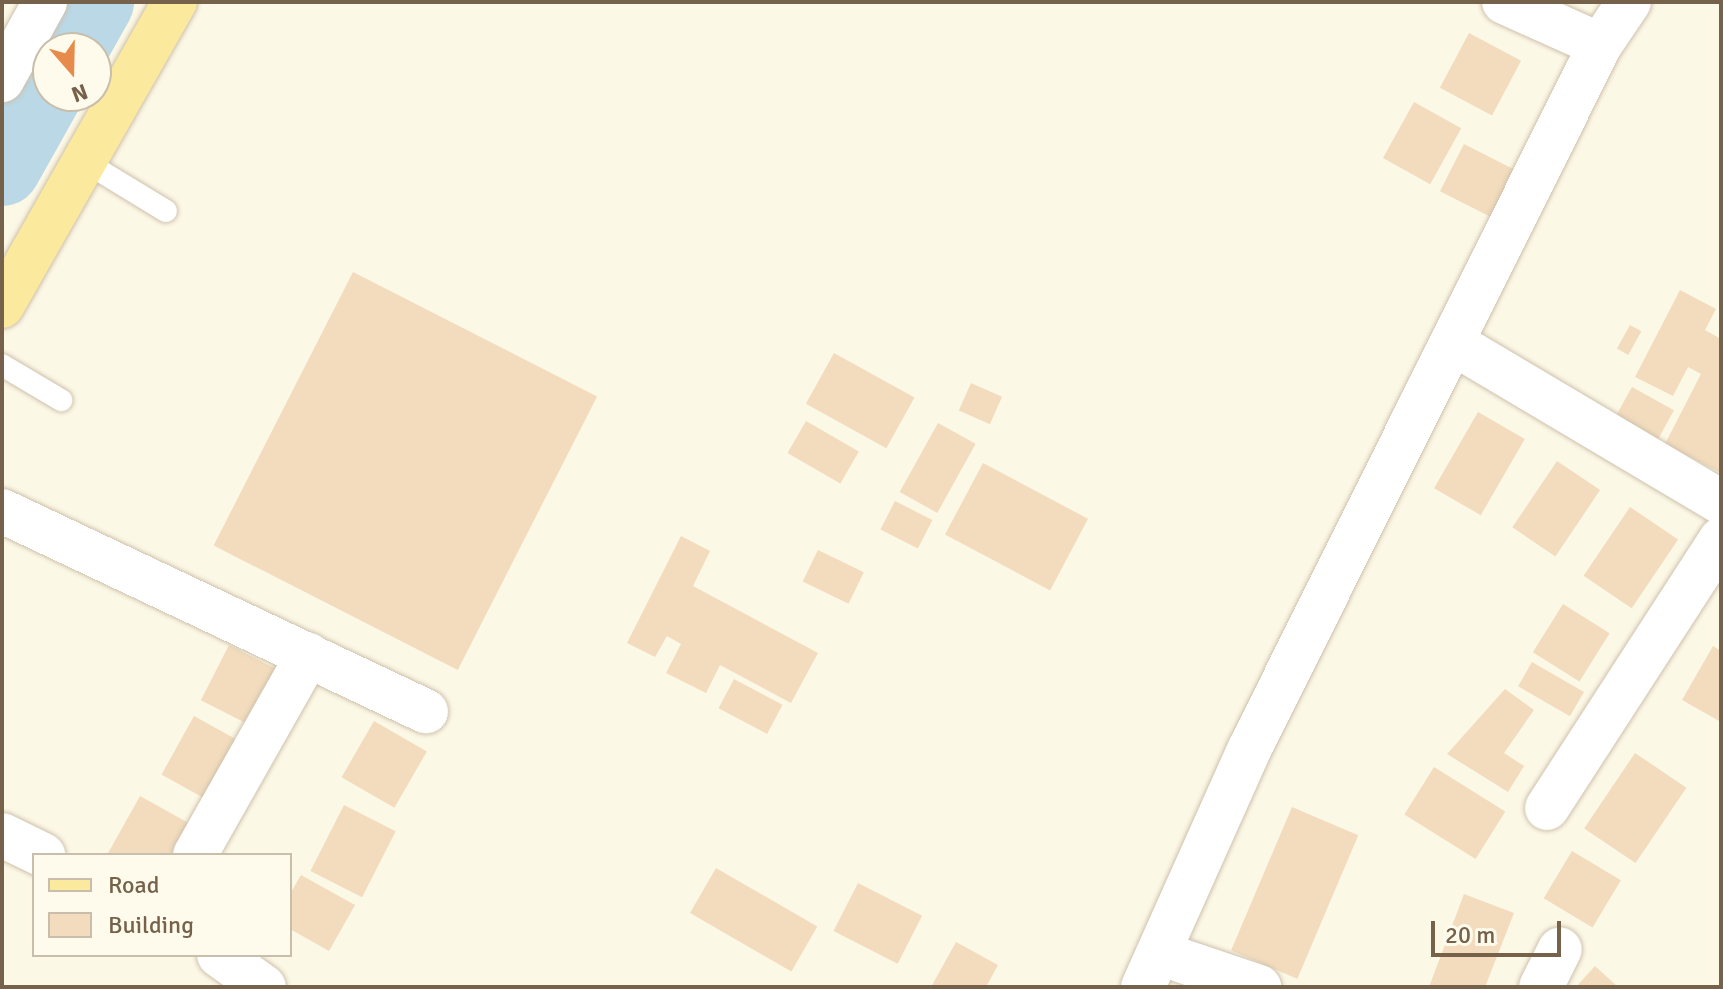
<!DOCTYPE html>
<style>
body{margin:0}
#map{position:relative;width:1723px;height:989px;overflow:hidden;background:#fcf8e6;font-family:Signika,sans-serif}
div>[style]{position:absolute}
[style*='--x']{left:calc(var(--x)*1px);top:calc(var(--y)*1px);width:calc(var(--w)*1px);rotate:calc(var(--a)*1deg)}
.river>*{height:78px;margin:-39px;padding:0 39px;transform-origin:39px;border-radius:39px;background:#bad8e6}
.building>*{inset:0;background:#f2dcbd;transform-origin:0 0}
.roads{filter:drop-shadow(0 0 2px #cec1ac) drop-shadow(0 0 2px #cec1ac)}
.service>*{height:22px;margin:-11px;padding:0 11px;transform-origin:11px;border-radius:11px;background:#fff}
.minor>*{height:44px;margin:-22px;padding:0 22px;transform-origin:22px;border-radius:22px;background:#fff}
.primary>*{height:44px;margin:-22px;padding:0 22px;transform-origin:22px;border-radius:22px;background:#fbea9e}
span{translate:-50% -50%;white-space:nowrap;text-align:center;line-height:1.15;-webkit-text-stroke:8px #fffbec;paint-order:stroke}
.frame{position:absolute;inset:0;border:4px solid #76624a;pointer-events:none}
.legend{position:absolute;left:32px;top:853px;width:260px;height:104px;box-sizing:border-box;background:#fffbec;border:2px solid #c8beab;margin:0;padding:10px 14px;list-style:none;font-size:24px;color:#76624a}
.legend li{display:flex;align-items:center;gap:16px;height:40px}
.legend b{width:40px;border:2px solid #c8beab}
.north{position:absolute;left:32px;top:32px;width:80px;height:80px;box-sizing:border-box;background:#fffbec;border:2px solid #c8beab;border-radius:50%;rotate:160deg;font-size:22px;font-weight:700;line-height:32px;text-align:center;color:#76624a}
.north::after{content:'';display:block;margin:auto;width:28px;height:36px;background:#e68b4b;clip-path:polygon(50% 0,100% 100%,50% 72%,0 100%)}
.scale{position:absolute;left:1431px;top:921px;width:130px;height:36px;box-sizing:border-box;border:4px solid #76624a;border-top:0;padding-left:10px;font-size:24px;line-height:28px;white-space:nowrap;color:#76624a;-webkit-text-stroke:6px #fffbec;paint-order:stroke}
</style>
<div id="map">
<div class="river">
<i style="--x:69;--y:48;--w:53;--a:-60.5"></i>
<i style="--x:2;--y:167;--w:94;--a:-60.7"></i>
</div>
<div class="building">
<i style="left:1469px;top:33px;width:59px;height:62px;rotate:28deg"></i>
<i style="left:1414px;top:102px;width:54px;height:64px;rotate:29deg"></i>
<i style="left:1464px;top:144px;width:63px;height:53px;rotate:27deg"></i>
<i style="left:353px;top:272px;width:274px;height:307px;rotate:27deg"></i>
<i style="clip-path:polygon(1680px 290px,1716px 309px,1705px 330px,1721px 339px,1721px 473px,1665px 444px,1701px 374px,1688px 367px,1673px 396px,1635px 377px)"></i>
<i style="left:1630px;top:325px;width:13px;height:27px;rotate:29deg"></i>
<i style="left:834px;top:353px;width:92px;height:58px;rotate:29deg"></i>
<i style="left:971px;top:383px;width:34px;height:30px;rotate:24deg"></i>
<i style="left:1632px;top:387px;width:48px;height:33px;rotate:29deg"></i>
<i style="left:1478px;top:412px;width:54px;height:88px;rotate:30deg"></i>
<i style="left:806px;top:421px;width:61px;height:37px;rotate:30deg"></i>
<i style="left:938px;top:423px;width:43px;height:79px;rotate:29deg"></i>
<i style="left:1557px;top:461px;width:52px;height:80px;rotate:34deg"></i>
<i style="left:983px;top:463px;width:119px;height:81px;rotate:28deg"></i>
<i style="left:895px;top:501px;width:42px;height:32px;rotate:27deg"></i>
<i style="left:1630px;top:507px;width:58px;height:83px;rotate:34deg"></i>
<i style="clip-path:polygon(681px 536px,710px 551px,693px 586px,818px 653px,791px 703px,720px 665px,706px 693px,666px 673px,681px 644px,667px 636px,655px 657px,627px 643px)"></i>
<i style="left:818px;top:550px;width:51px;height:35px;rotate:26deg"></i>
<i style="left:1563px;top:604px;width:55px;height:57px;rotate:32deg"></i>
<i style="left:229px;top:645px;width:53px;height:62px;rotate:27deg"></i>
<i style="clip-path:polygon(1713px 646px,1721px 651px,1721px 722px,1682px 700px)"></i>
<i style="left:1532px;top:662px;width:60px;height:28px;rotate:30deg"></i>
<i style="left:734px;top:679px;width:55px;height:33px;rotate:28deg"></i>
<i style="clip-path:polygon(1505px 689px,1534px 710px,1504px 753px,1524px 766px,1508px 792px,1447px 754px)"></i>
<i style="left:194px;top:716px;width:60px;height:67px;rotate:29deg"></i>
<i style="left:374px;top:721px;width:61px;height:65px;rotate:30deg"></i>
<i style="left:1635px;top:753px;width:62px;height:91px;rotate:34deg"></i>
<i style="left:1434px;top:767px;width:84px;height:56px;rotate:32deg"></i>
<i style="clip-path:polygon(140px 796px,203px 831px,189px 855px,107px 855px)"></i>
<i style="left:344px;top:805px;width:58px;height:74px;rotate:27deg"></i>
<i style="left:1292px;top:807px;width:72px;height:156px;rotate:23deg"></i>
<i style="left:1572px;top:851px;width:57px;height:55px;rotate:31deg"></i>
<i style="left:716px;top:868px;width:117px;height:52px;rotate:30deg"></i>
<i style="clip-path:polygon(301px 875px,355px 905px,329px 951px,290px 929px,290px 894px)"></i>
<i style="left:858px;top:883px;width:72px;height:54px;rotate:27deg"></i>
<i style="clip-path:polygon(1464px 894px,1514px 913px,1485px 987px,1429px 987px)"></i>
<i style="clip-path:polygon(956px 942px,998px 965px,986px 987px,931px 987px)"></i>
<i style="clip-path:polygon(1595px 966px,1618px 987px,1576px 987px)"></i>
</div>
<div class="roads">
<div class="service">
<i style="--x:84;--y:161;--w:96;--a:31.4"></i>
<i style="--x:2;--y:365;--w:69;--a:30.7"></i>
</div>
<div class="minor">
<i style="--x:1504;--y:2;--w:105;--a:24.1"></i>
<i style="--x:2;--y:80;--w:89;--a:-61.1"></i>
<i style="--x:1453;--y:343;--w:312;--a:30.7"></i>
<i style="--x:2;--y:511;--w:469;--a:25.3"></i>
<i style="--x:1547;--y:808;--w:320;--a:-57.1"></i>
<i style="--x:2;--y:835;--w:46;--a:26"></i>
<i style="--x:195;--y:855;--w:230;--a:-60.5"></i>
<i style="--x:1159;--y:953;--w:106;--a:18.8"></i>
<i style="--x:219;--y:955;--w:55;--a:35.4"></i>
<i style="--x:1143;--y:987;--w:262;--a:-65.9"></i>
<i style="--x:1250;--y:748;--w:785;--a:-63.53"></i>
<i style="--x:1600;--y:45;--w:52;--a:-56"></i>
<i style="--x:1541;--y:987;--w:42;--a:-63.4"></i>
</div>
<div class="primary">
<i style="--x:2;--y:306;--w:350;--a:-60.4"></i>
</div>
</div>
<div class="frame"></div>
<ul class="legend">
<li><b style="height:10px;background:#fbea9e"></b>Road</li>
<li><b style="height:22px;background:#f2dcbd"></b>Building</li>
</ul>
<div class="north">N</div>
<div class="scale">20 m</div>
</div>
